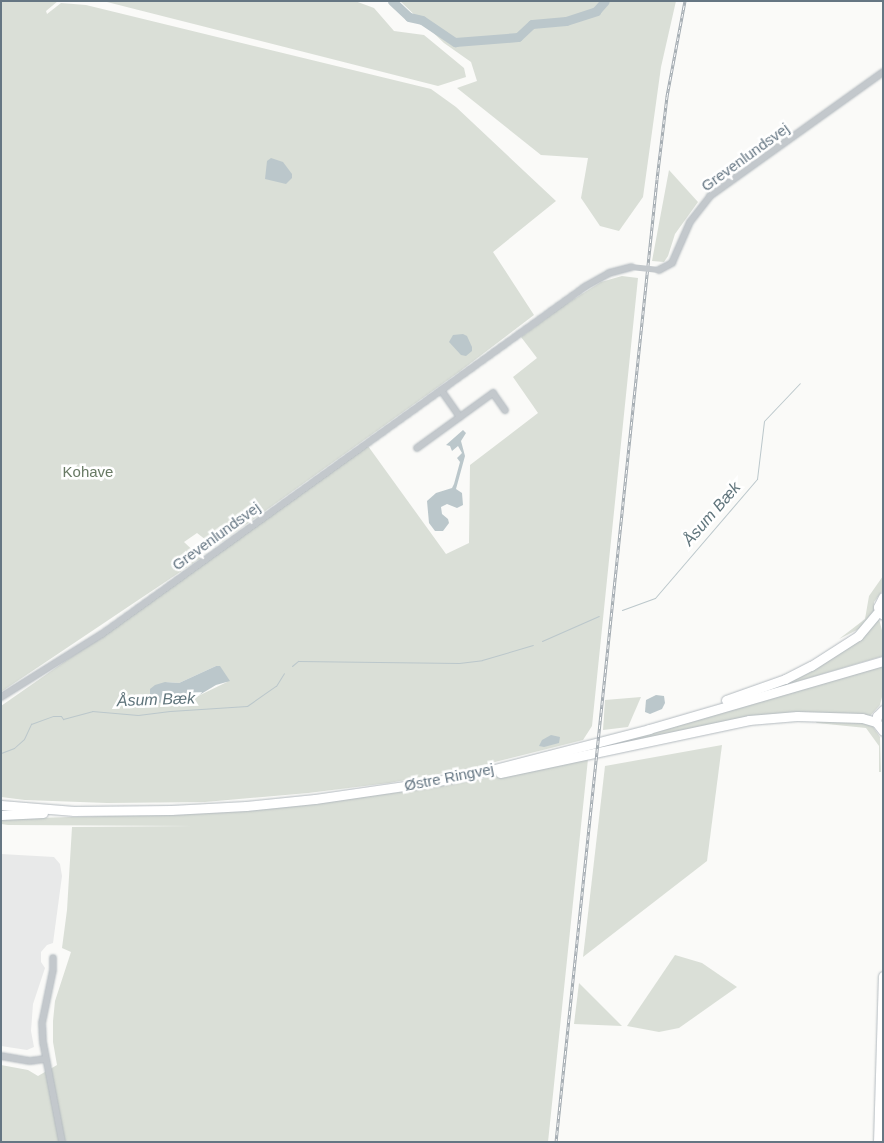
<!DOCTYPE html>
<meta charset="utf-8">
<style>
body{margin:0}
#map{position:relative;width:884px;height:1143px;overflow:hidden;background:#fafaf8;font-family:Arial,sans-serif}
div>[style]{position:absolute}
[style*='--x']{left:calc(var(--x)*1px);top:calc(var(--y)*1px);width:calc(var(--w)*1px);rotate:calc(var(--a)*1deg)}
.built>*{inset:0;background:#e8e9e9}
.green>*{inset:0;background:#dadfd7}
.water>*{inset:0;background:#bbc7cb}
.stream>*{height:1px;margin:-0.5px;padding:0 0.5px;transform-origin:0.5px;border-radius:0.5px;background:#bbc7cb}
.river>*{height:9px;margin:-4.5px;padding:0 4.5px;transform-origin:4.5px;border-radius:4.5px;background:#bbc7cb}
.roads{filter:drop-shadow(0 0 1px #b3babf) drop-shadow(0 0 1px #b3babf)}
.minor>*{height:6px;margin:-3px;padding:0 3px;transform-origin:3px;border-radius:3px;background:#c3c8cc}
.secondary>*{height:9px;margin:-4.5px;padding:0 4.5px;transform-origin:4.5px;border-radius:4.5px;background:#fff}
.rail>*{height:3px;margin-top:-1.5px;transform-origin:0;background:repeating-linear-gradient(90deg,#fff 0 4px,#a2aab0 0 8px);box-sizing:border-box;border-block:1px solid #a2aab0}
.minor-bridge>*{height:6px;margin:-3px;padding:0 3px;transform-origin:3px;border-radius:3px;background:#c3c8cc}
span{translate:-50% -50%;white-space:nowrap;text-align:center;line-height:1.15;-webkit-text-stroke:5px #fff;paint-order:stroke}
.street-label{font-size:15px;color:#657683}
.park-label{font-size:15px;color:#687a64}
.water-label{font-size:16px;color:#60757c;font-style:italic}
.frame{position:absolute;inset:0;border:2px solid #657683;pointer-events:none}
</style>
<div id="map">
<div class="built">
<i style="clip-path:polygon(1px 854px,54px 857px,60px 864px,62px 876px,53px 943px,47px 945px,41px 952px,41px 962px,45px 968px,33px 1004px,31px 1031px,34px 1047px,27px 1050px,1px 1046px)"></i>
</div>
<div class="green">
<i style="clip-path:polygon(1px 1px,58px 1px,46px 11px,47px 14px,61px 3px,86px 5px,431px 89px,456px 107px,556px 201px,493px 252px,534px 315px,459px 372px,215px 547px,197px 533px,184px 542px,201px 558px,1px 692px)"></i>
<i style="clip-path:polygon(103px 1px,355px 1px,374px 8px,394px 31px,424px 35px,464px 68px,466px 77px,438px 86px)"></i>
<i style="clip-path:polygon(400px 1px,676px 1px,661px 67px,643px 197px,619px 231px,600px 226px,581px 198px,588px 158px,541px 155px,457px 88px,477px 81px,471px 62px,444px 43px)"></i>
<i style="clip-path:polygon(669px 170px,698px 202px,675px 234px,668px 256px,664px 262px,652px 261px)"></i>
<i style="clip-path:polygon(evenodd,622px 276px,638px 278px,592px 726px,583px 740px,471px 768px,389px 783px,308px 793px,205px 802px,107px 803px,25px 800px,1px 797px,1px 706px,97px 639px,98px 640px,368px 446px,446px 554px,469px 543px,470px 465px,538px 413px,513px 377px,537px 358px,521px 337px,566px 304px,601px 282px,622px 276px,216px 666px,227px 682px,196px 697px,165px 682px,179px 683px,216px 666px)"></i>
<i style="clip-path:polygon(883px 576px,883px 590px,874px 602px,874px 612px,861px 628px,839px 639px,865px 619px,869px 596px)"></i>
<i style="clip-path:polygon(879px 619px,883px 634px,883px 656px,762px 692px,865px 633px)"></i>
<i style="clip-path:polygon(883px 666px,882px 697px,880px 705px,870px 716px,808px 713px,602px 747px)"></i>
<i style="clip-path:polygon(641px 697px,628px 727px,603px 730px,605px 700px)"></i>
<i style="clip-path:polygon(812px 719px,860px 720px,871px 724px,880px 737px,881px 772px,879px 772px,879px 746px,866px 728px,817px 723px)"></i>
<i style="clip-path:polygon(722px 745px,707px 861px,583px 957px,605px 766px)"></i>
<i style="clip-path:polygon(588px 759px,548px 1142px,1px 1142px,1px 1065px,28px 1070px,38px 1076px,57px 1065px,53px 1042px,53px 1021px,55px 1001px,71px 952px,62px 948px,67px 910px,72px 827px,194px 826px,8px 825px,1px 824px,1px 819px,210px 813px,325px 802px,437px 787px)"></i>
<i style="clip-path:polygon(675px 955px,702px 963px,737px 987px,679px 1028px,659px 1032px,627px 1026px)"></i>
<i style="clip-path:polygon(579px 983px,622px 1026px,574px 1024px)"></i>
</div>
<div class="water">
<i style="clip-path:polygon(271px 158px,283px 162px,292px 174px,292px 178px,286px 184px,265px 179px,267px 161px)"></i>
<i style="clip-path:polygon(463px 334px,467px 336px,472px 347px,472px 351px,466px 356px,461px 355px,449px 342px,453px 335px)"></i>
<i style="clip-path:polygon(463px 430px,466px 433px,461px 441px,465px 456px,456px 489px,462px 493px,463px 505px,457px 508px,447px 504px,441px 507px,442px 514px,448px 519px,449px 523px,443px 531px,435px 531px,429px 523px,427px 501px,436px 493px,452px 488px,454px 484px,460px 462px,457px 458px,462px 453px,458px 446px,452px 451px,450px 446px,446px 445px)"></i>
<i style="clip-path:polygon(216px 666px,220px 666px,230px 681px,216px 685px,196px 697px,160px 703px,150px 699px,150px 689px,155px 685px,165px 682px,179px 683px)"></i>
<i style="clip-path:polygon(656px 695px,664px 696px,665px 703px,662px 709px,650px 714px,645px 712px,646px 700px)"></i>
<i style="clip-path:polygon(551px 735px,560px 737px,559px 743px,544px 747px,539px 746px,542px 740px)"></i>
</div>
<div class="stream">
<i style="--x:622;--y:610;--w:35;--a:-20"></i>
<i style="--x:655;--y:598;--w:157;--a:-49.4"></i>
<i style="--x:757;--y:479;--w:58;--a:-83.1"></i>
<i style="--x:764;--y:421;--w:52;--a:-46.5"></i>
<i style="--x:542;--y:641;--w:62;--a:-23.7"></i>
<i style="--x:292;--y:666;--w:8;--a:-40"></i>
<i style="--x:298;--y:661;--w:161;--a:0.7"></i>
<i style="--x:459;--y:663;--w:23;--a:-7"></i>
<i style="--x:482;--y:660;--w:53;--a:-16.4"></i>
<i style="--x:1;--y:753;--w:14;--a:-21"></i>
<i style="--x:14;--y:748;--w:13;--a:-42"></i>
<i style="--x:24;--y:739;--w:17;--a:-65"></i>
<i style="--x:31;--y:724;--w:23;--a:-20"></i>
<i style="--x:53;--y:716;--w:8;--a:0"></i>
<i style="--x:61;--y:716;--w:4;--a:56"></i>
<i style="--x:63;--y:719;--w:30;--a:-15"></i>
<i style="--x:92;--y:711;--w:46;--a:5"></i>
<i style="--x:138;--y:715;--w:32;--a:-7"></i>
<i style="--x:170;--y:711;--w:77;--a:-3.7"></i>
<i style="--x:247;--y:706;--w:35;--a:-35"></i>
<i style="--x:276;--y:686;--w:15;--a:-58"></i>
</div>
<div class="river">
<i style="--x:392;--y:1;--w:23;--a:43"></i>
<i style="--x:409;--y:17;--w:13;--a:13"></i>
<i style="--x:422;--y:20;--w:40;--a:34"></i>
<i style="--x:455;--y:42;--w:63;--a:-4.5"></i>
<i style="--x:518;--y:37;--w:19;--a:-43"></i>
<i style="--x:532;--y:24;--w:34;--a:-5"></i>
<i style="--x:566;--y:21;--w:32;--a:-18"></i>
<i style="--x:596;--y:11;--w:13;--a:-48"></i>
</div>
<div class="roads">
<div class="minor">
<i style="--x:659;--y:270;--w:15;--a:-28"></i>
<i style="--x:672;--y:263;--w:45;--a:-66.3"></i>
<i style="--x:690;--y:222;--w:33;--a:-52"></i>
<i style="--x:710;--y:196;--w:213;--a:-35.6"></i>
<i style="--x:441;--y:390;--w:33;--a:55"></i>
<i style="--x:417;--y:448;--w:94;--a:-35.9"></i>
<i style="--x:493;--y:393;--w:21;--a:55"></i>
<i style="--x:1;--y:697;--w:119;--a:-32"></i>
<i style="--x:102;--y:634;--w:596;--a:-35.72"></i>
<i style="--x:586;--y:286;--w:26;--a:-29"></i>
<i style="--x:609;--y:273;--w:23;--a:-15"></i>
<i style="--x:53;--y:958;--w:12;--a:90"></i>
<i style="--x:53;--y:970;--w:54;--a:101.7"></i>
<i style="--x:42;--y:1023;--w:19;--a:87"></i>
<i style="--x:43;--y:1042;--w:102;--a:79.2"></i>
<i style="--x:1;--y:1056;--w:29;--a:10"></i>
<i style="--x:30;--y:1061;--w:15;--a:-8"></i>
</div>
<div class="secondary">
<i style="--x:883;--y:597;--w:11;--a:117"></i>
<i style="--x:878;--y:607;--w:9;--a:58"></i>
<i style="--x:726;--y:700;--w:63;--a:-19.6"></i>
<i style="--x:785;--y:679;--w:29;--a:-27"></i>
<i style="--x:811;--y:666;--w:56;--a:-32.6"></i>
<i style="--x:858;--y:636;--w:33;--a:-50"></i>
<i style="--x:883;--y:710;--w:8;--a:135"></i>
<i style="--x:877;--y:716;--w:6;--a:99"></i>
<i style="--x:876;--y:722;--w:11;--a:52"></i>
<i style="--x:500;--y:773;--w:255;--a:-12"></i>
<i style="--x:749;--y:720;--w:48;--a:-4.8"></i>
<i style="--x:797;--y:716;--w:65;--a:1.8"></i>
<i style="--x:862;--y:718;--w:15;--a:16"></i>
<i style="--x:1;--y:805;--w:73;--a:4.7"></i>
<i style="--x:74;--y:811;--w:97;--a:-0.6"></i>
<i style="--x:171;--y:810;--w:75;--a:-3.1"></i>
<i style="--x:246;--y:806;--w:69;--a:-5.8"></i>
<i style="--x:315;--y:799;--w:124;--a:-8.3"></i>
<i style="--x:438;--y:781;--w:54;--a:-11.7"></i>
<i style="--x:491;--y:770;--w:163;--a:-14.5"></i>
<i style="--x:649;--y:729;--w:244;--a:-16.2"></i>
<i style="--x:1;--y:815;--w:42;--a:-2.7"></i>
<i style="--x:878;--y:1142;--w:166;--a:-88.3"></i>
</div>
</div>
<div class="rail">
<i style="--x:556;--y:1142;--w:968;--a:-84.01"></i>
<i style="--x:657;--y:179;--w:84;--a:-83.1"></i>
<i style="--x:667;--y:96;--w:97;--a:-79.3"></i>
</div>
<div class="minor-bridge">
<i style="--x:631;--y:267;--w:28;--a:6"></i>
</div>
<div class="street-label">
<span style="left:745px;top:157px;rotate:-36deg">Grevenlundsvej</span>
<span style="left:216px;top:536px;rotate:-36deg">Grevenlundsvej</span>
<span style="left:449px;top:777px;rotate:-11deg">Østre Ringvej</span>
</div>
<div class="park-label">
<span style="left:88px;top:472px">Kohave</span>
</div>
<div class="water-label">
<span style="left:712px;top:514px;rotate:-49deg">Åsum Bæk</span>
<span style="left:156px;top:700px;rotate:-2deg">Åsum Bæk</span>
</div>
<div class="frame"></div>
</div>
